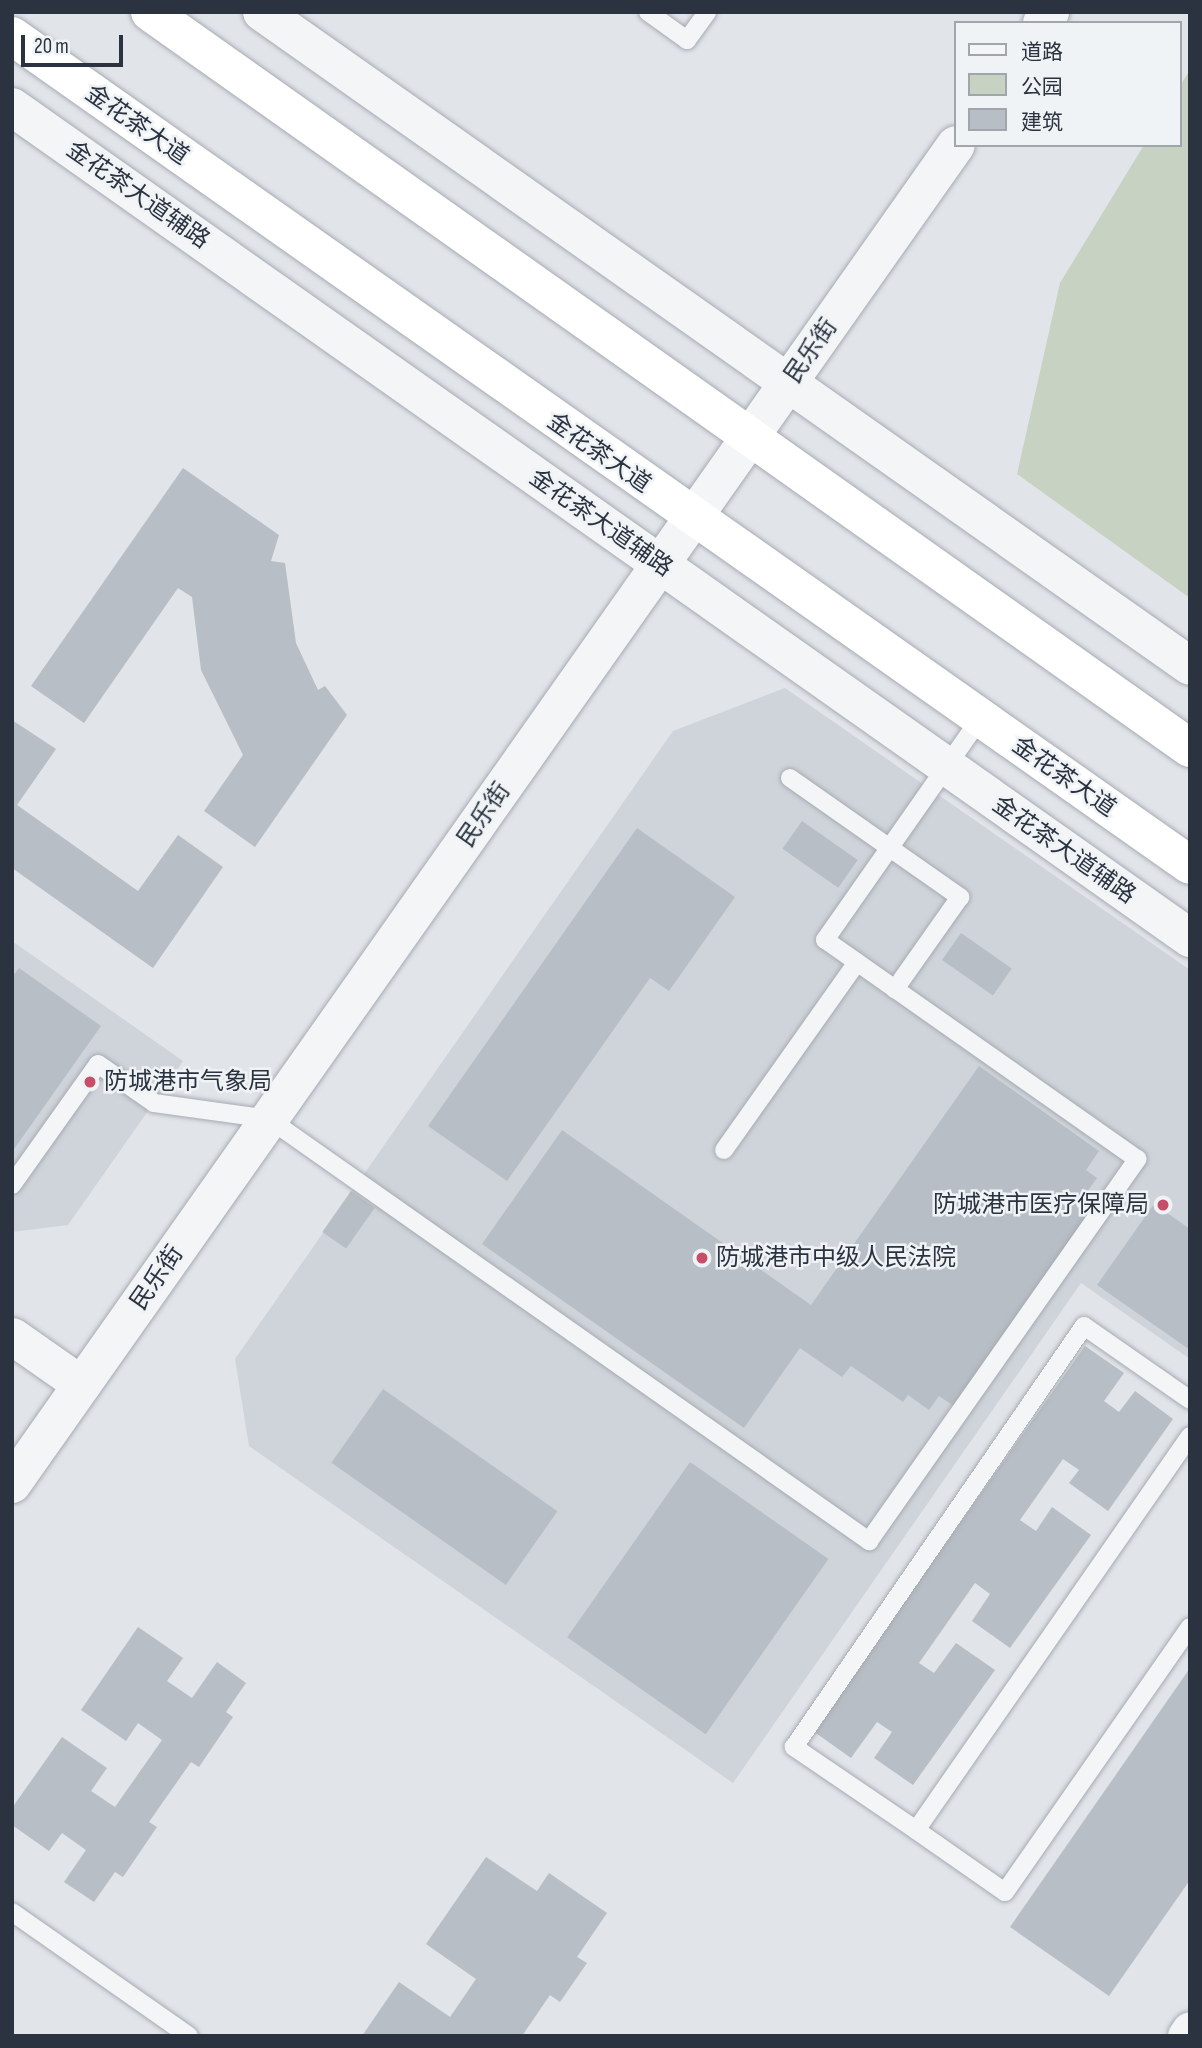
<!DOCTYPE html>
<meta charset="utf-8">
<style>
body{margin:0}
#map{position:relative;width:1202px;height:2048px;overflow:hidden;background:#e1e4e9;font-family:"Sofia Sans Condensed","Noto Sans SC",sans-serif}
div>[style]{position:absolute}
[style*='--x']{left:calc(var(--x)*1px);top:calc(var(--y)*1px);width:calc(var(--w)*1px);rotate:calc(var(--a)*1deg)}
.built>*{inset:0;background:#cfd4da}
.green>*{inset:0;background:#c7d2c2}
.building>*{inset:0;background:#b8bec5;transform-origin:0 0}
.roads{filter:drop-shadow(0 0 2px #a6abb3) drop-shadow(0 0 2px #a6abb3)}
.service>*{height:18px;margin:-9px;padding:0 9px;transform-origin:9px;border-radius:9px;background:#f3f5f7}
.minor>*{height:37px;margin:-18.5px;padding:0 18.5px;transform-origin:18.5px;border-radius:18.5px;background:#f3f5f7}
.tertiary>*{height:38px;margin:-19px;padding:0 19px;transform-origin:19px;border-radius:19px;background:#f3f5f7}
.trunk>*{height:38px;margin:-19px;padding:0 19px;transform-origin:19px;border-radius:19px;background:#fff}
.dots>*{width:19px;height:19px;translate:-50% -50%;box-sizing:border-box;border:4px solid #f0f3f6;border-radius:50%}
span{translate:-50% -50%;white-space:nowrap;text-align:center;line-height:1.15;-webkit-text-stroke:5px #f0f3f6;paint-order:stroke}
.street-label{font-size:24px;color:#2a333f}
.poi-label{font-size:24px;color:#2a333f}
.left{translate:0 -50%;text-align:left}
.right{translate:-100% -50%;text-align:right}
.frame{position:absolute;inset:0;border:14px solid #2a333f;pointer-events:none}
.legend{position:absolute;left:954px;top:21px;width:228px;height:126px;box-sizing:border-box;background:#f0f3f6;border:2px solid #a1a6ad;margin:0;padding:9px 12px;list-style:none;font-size:21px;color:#2a333f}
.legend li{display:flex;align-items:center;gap:14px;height:35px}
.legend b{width:35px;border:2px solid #a1a6ad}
.scale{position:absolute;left:21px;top:35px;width:102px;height:32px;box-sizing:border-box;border:4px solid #2a333f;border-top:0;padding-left:9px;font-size:21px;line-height:24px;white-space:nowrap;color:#2a333f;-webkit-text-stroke:5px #f0f3f6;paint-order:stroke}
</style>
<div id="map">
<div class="built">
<i style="clip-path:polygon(785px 688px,1190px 970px,1190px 1359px,1081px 1283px,733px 1783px,249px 1446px,235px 1359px,673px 731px)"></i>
<i style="clip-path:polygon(12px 941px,183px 1061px,68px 1225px,12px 1232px)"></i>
</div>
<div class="green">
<i style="clip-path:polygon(1190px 70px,1190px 598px,1017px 474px,1060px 283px,1144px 145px,1179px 145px,1179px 87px)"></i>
</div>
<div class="building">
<i style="clip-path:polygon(183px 468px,279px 535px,271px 561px,285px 563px,296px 643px,318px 690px,325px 686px,347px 715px,255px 847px,204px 811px,243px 755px,201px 670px,192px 597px,178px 588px,84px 723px,31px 686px)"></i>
<i style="clip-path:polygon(12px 720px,56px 749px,17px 805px,138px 891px,178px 835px,223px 867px,153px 968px,12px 868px)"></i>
<i style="left:802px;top:821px;width:68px;height:34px;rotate:35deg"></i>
<i style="clip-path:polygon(637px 828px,735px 897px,669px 991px,650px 978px,507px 1181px,428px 1126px)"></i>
<i style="left:961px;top:933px;width:62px;height:33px;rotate:35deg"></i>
<i style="clip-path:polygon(19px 968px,101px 1026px,12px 1152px,12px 977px)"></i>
<i style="clip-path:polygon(979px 1066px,1099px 1151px,1086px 1170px,1097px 1178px,1087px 1192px,1099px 1200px,954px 1406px,939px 1396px,929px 1410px,908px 1395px,903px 1402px,851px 1366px,842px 1377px,800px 1348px,744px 1428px,482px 1244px,562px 1130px,811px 1305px)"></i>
<i style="left:351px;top:1191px;width:29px;height:50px;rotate:35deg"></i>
<i style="clip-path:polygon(1154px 1204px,1190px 1229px,1190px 1350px,1097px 1285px)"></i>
<i style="clip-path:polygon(1085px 1346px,1124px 1373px,1104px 1401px,1119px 1412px,1135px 1391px,1173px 1419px,1108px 1511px,1069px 1483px,1079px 1470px,1063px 1459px,1020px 1520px,1036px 1531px,1052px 1507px,1091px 1535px,1010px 1648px,972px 1621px,990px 1594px,975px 1583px,919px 1663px,934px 1673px,956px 1643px,995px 1670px,913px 1785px,874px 1758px,892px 1732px,877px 1722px,851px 1758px,813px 1731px)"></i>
<i style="left:383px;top:1389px;width:213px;height:90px;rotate:35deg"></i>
<i style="left:690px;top:1462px;width:169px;height:214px;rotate:35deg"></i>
<i style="clip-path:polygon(138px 1627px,183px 1658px,167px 1681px,192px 1698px,217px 1662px,246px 1683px,226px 1712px,233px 1717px,199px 1767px,191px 1762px,149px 1822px,157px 1827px,123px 1877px,115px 1872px,94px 1902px,64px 1882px,86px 1850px,62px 1833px,49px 1851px,12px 1825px,12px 1808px,62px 1737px,107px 1768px,91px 1791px,115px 1807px,162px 1740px,138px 1723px,126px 1741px,81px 1710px)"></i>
<i style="clip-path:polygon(1190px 1668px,1190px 1880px,1109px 1996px,1010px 1927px)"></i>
<i style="clip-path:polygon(486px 1857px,537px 1891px,549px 1873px,607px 1913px,577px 1957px,587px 1963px,560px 2002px,550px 1995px,522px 2036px,362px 2036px,399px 1982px,450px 2017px,476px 1979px,426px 1944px)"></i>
</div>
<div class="roads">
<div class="service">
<i style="--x:648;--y:12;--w:48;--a:35.7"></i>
<i style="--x:687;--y:40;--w:34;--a:-54"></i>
<i style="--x:790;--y:778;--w:208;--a:35"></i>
<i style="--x:960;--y:897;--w:113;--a:125.2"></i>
<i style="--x:724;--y:1150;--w:230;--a:-54.7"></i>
<i style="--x:12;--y:1185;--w:148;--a:-54.6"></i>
<i style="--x:98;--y:1064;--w:68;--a:34.9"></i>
<i style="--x:154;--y:1103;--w:116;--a:7.9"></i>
<i style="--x:269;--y:1119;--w:734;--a:35.12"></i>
<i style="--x:869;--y:1541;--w:467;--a:-54.9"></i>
<i style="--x:1137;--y:1159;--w:381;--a:-144.9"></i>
<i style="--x:825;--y:940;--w:270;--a:-55"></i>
<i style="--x:1190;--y:1436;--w:480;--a:124.8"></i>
<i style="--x:916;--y:1830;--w:108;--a:34.9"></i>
<i style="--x:1005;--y:1892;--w:323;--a:-55.1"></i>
<i style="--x:916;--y:1830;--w:148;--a:-145.8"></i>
<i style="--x:794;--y:1747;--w:511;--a:-55.44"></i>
<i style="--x:1084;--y:1326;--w:129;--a:34.9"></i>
<i style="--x:12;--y:1912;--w:216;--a:35"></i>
</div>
<div class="minor">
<i style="--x:12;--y:1336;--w:85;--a:35"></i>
<i style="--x:1186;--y:2036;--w:7;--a:-56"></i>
</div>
<div class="tertiary">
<i style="--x:262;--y:12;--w:1135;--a:35.17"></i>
<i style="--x:1042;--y:23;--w:14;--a:-54"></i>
<i style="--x:12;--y:107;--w:1442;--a:35.2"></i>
<i style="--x:12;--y:1484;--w:1638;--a:-54.82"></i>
</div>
<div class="trunk">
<i style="--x:150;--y:12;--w:1274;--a:35.29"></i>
<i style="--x:12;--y:36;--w:1440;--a:35.14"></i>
</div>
</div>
<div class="dots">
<i style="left:90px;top:1082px;background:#c54e68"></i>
<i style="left:1163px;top:1205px;background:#c54e68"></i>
<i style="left:702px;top:1258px;background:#c54e68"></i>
</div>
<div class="street-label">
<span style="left:137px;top:125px;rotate:35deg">金花茶大道</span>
<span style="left:138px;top:195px;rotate:35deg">金花茶大道辅路</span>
<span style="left:811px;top:351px;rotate:-55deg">民乐街</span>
<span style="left:599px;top:453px;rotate:35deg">金花茶大道</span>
<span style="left:601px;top:523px;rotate:35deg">金花茶大道辅路</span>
<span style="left:1064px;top:777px;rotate:35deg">金花茶大道</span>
<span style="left:484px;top:815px;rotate:-55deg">民乐街</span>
<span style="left:1064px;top:850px;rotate:35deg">金花茶大道辅路</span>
<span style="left:157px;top:1278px;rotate:-55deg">民乐街</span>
</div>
<div class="poi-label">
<span class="left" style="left:104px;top:1082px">防城港市气象局</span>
<span class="right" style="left:1149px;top:1205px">防城港市医疗保障局</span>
<span class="left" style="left:716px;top:1258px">防城港市中级人民法院</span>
</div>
<div class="frame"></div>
<ul class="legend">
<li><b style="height:9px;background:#f3f5f7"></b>道路</li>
<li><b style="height:19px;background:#c7d2c2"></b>公园</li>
<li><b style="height:19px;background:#b8bec5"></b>建筑</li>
</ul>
<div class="scale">20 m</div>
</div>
